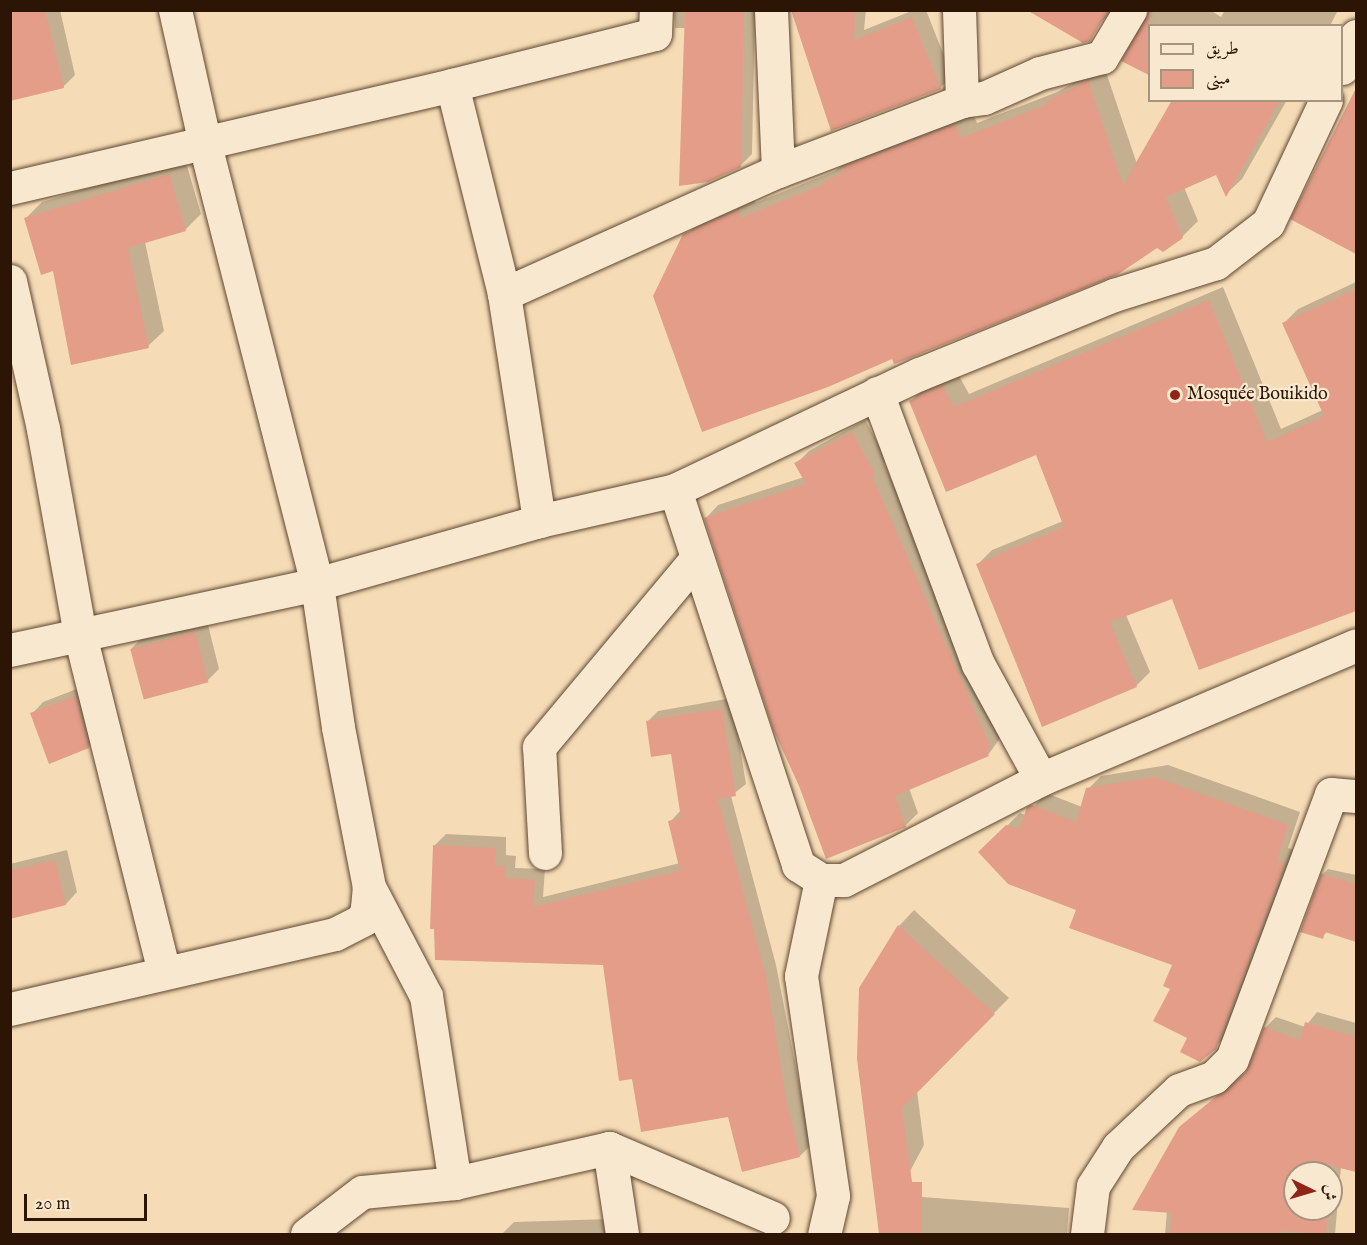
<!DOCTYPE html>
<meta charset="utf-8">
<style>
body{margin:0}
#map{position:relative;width:1367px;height:1245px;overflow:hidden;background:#f6dcb6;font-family:"IM FELL English",Amiri,serif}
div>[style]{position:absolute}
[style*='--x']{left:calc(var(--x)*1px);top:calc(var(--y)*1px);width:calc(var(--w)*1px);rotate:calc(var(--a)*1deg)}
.shadow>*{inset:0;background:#0003}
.building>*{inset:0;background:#e39d88;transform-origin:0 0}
.roads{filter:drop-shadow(0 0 2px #5e4731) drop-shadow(0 0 2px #5e4731)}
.street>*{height:33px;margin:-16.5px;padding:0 16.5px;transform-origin:16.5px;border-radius:16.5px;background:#f9e8d0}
.dots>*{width:16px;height:16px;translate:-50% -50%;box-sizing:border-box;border:3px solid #f9e8d0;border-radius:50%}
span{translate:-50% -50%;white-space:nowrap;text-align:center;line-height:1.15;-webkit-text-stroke:4.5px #f9e8d0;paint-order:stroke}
.poi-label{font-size:18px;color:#2c1505}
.left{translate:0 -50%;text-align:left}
.frame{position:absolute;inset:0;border:12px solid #2c1505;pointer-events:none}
.legend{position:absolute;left:1148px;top:24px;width:195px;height:78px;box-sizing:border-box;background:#f9e8d0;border:2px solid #a7947f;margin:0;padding:8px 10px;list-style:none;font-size:18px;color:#2c1505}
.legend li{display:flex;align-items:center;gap:12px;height:30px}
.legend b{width:30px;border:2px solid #a7947f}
.north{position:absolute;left:1283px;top:1161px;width:60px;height:60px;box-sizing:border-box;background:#f9e8d0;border:2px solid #a7947f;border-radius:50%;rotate:95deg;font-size:16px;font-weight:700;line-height:24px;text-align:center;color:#2c1505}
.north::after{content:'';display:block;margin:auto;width:21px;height:27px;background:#8f2418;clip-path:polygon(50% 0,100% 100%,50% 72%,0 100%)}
.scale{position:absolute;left:24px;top:1194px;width:123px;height:27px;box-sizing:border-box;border:3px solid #2c1505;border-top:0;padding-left:8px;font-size:18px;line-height:21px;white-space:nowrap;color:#2c1505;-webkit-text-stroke:4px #f9e8d0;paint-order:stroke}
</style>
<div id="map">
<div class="shadow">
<i style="clip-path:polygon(10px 10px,60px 10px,75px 75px,63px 87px)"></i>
<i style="clip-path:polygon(674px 10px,755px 10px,752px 154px,740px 166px,686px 28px,675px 28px)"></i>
<i style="clip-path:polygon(793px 10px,866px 10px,864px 30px,914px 10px,926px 10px,952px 76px,940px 88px)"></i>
<i style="clip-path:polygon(1027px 10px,1112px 10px,1094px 31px,1074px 37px)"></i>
<i style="clip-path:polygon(1150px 10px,1210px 10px,1221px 17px,1225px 10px,1338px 10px,1330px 26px,1150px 26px,1150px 63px,1129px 51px)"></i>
<i style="clip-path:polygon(1104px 66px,1137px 164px,1174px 100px,1287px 100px,1242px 179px,1226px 194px,1217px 173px,1184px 187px,1198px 221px,1182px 237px,893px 357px,683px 238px,700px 222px,755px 194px,755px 203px,835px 171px,860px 151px,971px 109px,977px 123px,1057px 92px)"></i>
<i style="clip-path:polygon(1356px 92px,1356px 252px,1292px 219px)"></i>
<i style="clip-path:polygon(185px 159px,201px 214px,185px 230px,145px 242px,164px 331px,148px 346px,54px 269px,26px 218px,42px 202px)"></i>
<i style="clip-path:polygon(1356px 282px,1356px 502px,1330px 514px,1356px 585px,1356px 604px,1347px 613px,1173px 597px,1126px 615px,1150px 672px,1136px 686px,978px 564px,992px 550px,1063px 521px,1037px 453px,911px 401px,925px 387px,957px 372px,969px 394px,1223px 287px,1281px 429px,1323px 410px,1284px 323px,1298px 309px)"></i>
<i style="clip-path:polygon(865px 420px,887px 460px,884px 463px,1003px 734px,988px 755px,909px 788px,918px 813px,905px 826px,706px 518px,718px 505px,804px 477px,796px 464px,809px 451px)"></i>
<i style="clip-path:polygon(207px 621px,219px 669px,207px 681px,131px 649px,143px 637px)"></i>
<i style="clip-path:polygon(87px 685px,100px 735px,88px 747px,32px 714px,43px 702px)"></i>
<i style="clip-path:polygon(732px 698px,746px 784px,731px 796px,776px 965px,811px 1145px,800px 1156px,730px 1115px,634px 1077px,605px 964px,435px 845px,446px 834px,506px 837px,506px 855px,516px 856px,515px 868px,545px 869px,543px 897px,680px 863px,670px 822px,681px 810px,672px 752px,647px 722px,658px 711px)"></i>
<i style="clip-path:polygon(1168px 765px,1300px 812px,1288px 848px,1297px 851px,1228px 1034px,1203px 1059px,1189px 1038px,1172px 988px,1174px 964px,980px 852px,1020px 813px,1026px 815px,1046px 793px,1082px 807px,1088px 789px,1101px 776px)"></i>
<i style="clip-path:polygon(67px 850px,77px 892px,66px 904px,10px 917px,10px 864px)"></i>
<i style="clip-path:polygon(1328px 869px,1356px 875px,1356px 940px,1327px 932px,1322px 937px,1322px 875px)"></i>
<i style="clip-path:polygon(914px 910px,1009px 998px,917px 1091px,924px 1145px,893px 1203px,860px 988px,899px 926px)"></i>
<i style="clip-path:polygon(evenodd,1317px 1012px,1356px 1023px,1356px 1171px,1341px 1167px,1335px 1234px,1165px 1234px,1167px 1211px,1252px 1069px,1265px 1028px,1276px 1017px,1305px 1027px,1317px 1012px,1295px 1173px,1331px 1173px,1331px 1209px,1295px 1209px,1295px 1173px)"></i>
<i style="clip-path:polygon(922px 1197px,1069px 1208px,1067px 1234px,906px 1234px,910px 1209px)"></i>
<i style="clip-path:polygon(609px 1219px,609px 1234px,502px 1234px,514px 1222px)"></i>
</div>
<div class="building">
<i style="clip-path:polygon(10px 10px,45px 10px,64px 88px,10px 101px)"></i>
<i style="clip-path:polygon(685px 10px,744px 10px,741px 167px,708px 182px,679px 186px)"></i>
<i style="clip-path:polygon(791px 10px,855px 10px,854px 40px,912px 17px,941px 89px,831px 131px)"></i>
<i style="clip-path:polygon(1027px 10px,1108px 10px,1090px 41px,1083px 43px)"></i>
<i style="clip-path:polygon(1149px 10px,1149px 75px,1121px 61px)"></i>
<i style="clip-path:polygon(1088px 80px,1123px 185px,1172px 100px,1280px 100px,1226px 197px,1216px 175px,1166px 197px,1183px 238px,1163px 252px,1157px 248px,1117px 275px,905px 360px,894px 364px,892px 359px,828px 387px,702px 432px,653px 296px,683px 234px,740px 209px,740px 218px,825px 184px,824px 181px,844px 172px,842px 167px,955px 124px,961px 138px,1046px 105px,1045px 102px)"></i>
<i style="clip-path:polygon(1356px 88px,1356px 254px,1290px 219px)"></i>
<i style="clip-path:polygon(169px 174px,186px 231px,128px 248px,149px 348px,71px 365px,53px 271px,41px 275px,24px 218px)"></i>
<i style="clip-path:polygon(1356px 289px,1356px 611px,1199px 670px,1172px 599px,1110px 622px,1137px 687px,1042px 727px,976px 564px,1064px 527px,1036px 455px,946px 492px,909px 401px,942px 385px,954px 407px,1209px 300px,1267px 442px,1324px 416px,1282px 323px)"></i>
<i style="clip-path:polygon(852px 432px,875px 474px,872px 476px,991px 748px,986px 750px,989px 756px,895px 796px,906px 827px,826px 859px,799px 786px,773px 729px,704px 518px,806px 484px,794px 463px)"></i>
<i style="left:195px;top:632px;width:52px;height:67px;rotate:75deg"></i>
<i style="clip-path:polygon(76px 696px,89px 748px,49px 764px,30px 713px)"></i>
<i style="clip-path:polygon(722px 708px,736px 796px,718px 799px,766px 976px,786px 1099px,800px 1157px,742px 1172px,728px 1117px,641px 1132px,632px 1079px,619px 1081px,603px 965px,435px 960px,434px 929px,430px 929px,433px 845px,496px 848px,495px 865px,505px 866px,505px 878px,535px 880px,533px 907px,680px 871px,668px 821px,681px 818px,671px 754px,651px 757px,646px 721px)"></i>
<i style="clip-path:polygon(1155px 777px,1288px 825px,1277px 861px,1285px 863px,1216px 1049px,1200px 1062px,1180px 1052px,1187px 1038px,1153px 1021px,1170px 989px,1163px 986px,1172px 965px,1069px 928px,1076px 910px,1008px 884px,978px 852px,1006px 825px,1019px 829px,1027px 807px,1032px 805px,1076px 822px,1086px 788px)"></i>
<i style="clip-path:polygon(55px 860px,66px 905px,10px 919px,10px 871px)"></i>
<i style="clip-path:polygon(1321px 874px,1356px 884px,1356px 942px,1325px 932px,1323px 939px,1300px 932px)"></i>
<i style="clip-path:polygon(898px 925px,995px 1014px,902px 1108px,912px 1182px,922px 1182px,922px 1234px,879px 1234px,857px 1059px,859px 988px)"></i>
<i style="clip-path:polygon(1305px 1022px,1356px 1037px,1356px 1172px,1332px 1166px,1331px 1178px,1331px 1173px,1295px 1173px,1295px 1209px,1328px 1209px,1326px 1234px,1280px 1231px,1280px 1234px,1170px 1234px,1172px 1213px,1132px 1210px,1179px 1127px,1246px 1072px,1264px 1027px,1300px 1040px)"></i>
</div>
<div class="roads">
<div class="street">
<i style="--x:771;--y:10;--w:161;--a:87.5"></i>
<i style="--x:959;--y:10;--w:91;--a:88.1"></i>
<i style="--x:1342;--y:68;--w:35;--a:-66"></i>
<i style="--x:452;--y:85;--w:215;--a:76"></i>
<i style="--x:504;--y:294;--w:230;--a:81.2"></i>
<i style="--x:1326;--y:100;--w:136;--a:115.2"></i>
<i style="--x:1268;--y:223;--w:66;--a:142.4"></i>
<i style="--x:1216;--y:263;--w:107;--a:162.6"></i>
<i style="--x:1114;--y:295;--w:210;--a:157.9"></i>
<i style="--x:919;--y:374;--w:270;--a:154.6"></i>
<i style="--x:675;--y:490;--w:395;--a:71.8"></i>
<i style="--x:798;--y:865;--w:27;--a:33"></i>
<i style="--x:821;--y:880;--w:23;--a:0"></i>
<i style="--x:844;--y:880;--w:221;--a:-27.1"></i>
<i style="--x:1041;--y:779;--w:342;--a:-23"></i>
<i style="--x:10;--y:188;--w:454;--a:-13.1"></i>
<i style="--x:452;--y:85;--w:209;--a:-14.1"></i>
<i style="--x:655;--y:34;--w:24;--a:-88"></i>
<i style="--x:10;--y:281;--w:152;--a:77.4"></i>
<i style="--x:43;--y:429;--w:209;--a:79.8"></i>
<i style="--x:80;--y:635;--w:347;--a:76"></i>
<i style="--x:504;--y:294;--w:300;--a:-24.2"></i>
<i style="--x:778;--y:171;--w:197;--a:-20.8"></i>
<i style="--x:962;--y:101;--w:22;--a:-8"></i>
<i style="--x:984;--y:98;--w:61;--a:-24.1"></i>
<i style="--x:1040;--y:73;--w:64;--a:-14.5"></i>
<i style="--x:1102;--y:57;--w:55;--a:-59.2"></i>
<i style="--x:877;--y:393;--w:289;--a:69.6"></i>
<i style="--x:978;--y:664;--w:131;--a:61.3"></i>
<i style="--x:10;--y:650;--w:314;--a:-12.1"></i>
<i style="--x:317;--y:584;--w:231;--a:-15.8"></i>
<i style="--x:539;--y:521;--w:139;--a:-12.8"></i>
<i style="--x:545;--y:853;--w:106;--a:-93.2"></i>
<i style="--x:539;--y:747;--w:246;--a:-50.1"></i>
<i style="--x:821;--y:880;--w:98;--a:101.8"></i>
<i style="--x:801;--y:976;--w:222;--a:81.7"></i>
<i style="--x:833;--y:1196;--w:39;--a:103"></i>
<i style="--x:10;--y:1009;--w:334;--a:-13"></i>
<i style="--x:335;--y:934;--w:33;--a:-27"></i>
<i style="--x:364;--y:919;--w:11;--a:-75"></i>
<i style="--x:367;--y:908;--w:21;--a:-85"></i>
<i style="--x:369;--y:887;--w:163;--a:-101"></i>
<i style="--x:338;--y:727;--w:145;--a:-98.4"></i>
<i style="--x:317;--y:584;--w:454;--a:-104.3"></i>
<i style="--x:205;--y:144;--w:137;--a:-102.6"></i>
<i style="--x:609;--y:1148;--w:87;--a:81.4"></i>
<i style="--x:455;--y:1183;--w:158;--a:-12.8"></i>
<i style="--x:609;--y:1148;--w:178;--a:23.1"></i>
<i style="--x:307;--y:1234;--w:69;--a:-37.4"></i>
<i style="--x:362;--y:1192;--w:93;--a:-5.5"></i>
<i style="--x:455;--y:1183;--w:189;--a:-98.8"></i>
<i style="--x:426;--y:996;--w:123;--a:-117.6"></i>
<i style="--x:1087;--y:1234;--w:48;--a:-82.9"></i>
<i style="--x:1093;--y:1186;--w:46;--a:-57.3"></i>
<i style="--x:1118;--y:1147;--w:83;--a:-43.1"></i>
<i style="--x:1179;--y:1090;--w:37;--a:-20"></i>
<i style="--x:1214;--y:1077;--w:25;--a:-45"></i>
<i style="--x:1232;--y:1059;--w:283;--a:-69.5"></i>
<i style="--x:1331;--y:794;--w:25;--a:5"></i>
</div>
</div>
<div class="dots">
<i style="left:1175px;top:395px;background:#8f2418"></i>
</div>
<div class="poi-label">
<span class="left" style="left:1187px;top:395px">Mosquée Bouikido</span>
</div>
<div class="frame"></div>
<ul class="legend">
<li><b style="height:8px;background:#f9e8d0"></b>طريق</li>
<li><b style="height:16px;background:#e39d88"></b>مبنى</li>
</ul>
<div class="north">ش</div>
<div class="scale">20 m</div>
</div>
